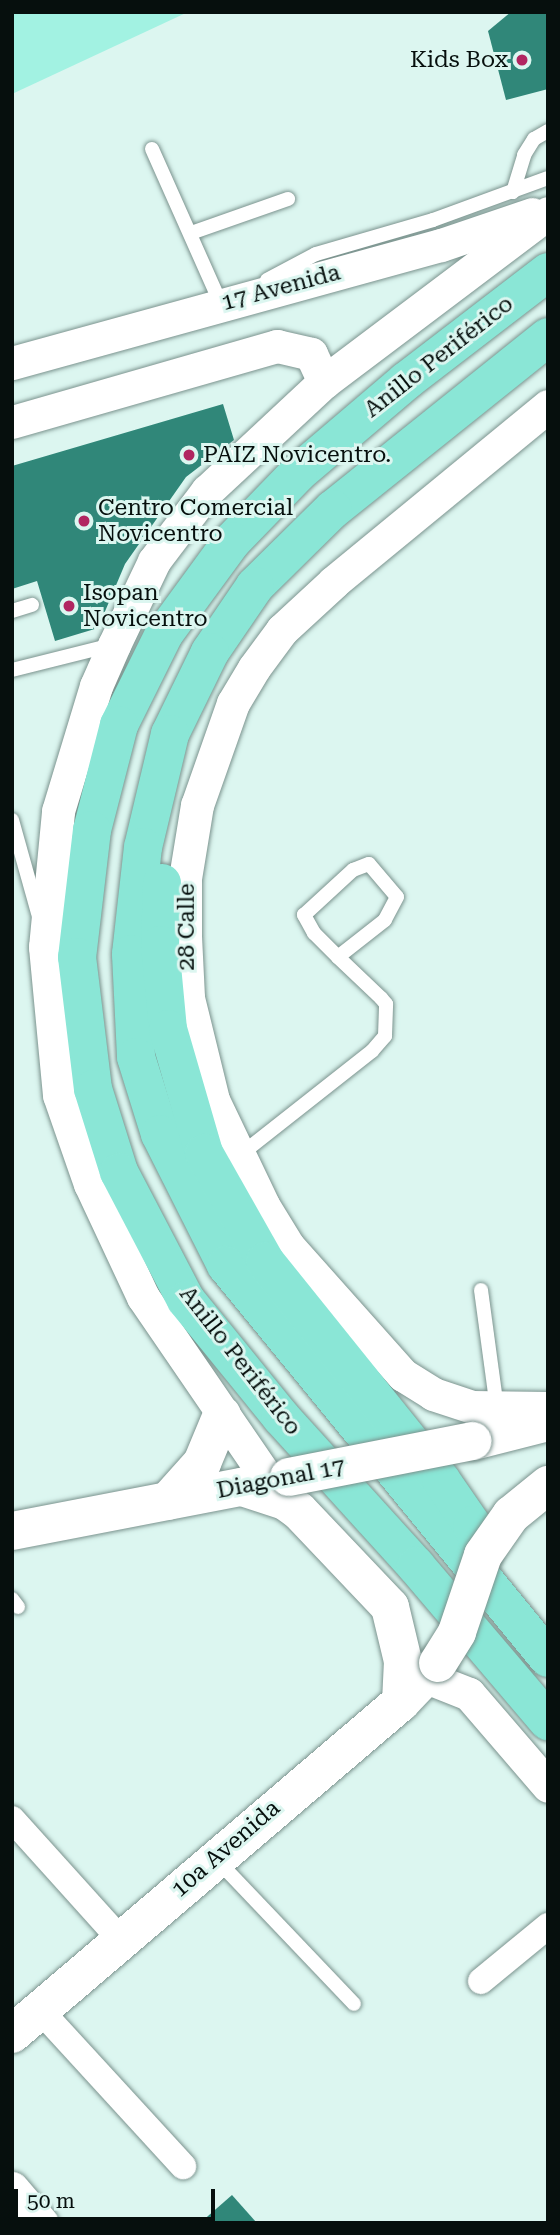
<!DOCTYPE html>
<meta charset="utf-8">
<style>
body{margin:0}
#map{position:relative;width:560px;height:2235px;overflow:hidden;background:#dcf6f0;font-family:"Roboto Serif",serif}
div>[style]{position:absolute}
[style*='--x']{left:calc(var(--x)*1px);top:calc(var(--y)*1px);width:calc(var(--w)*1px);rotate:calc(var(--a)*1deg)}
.green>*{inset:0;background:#a2f2e2}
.building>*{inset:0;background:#308779}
.roads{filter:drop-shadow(0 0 2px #7b938e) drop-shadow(0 0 2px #7b938e)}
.service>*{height:14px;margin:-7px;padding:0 7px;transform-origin:7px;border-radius:7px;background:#fff}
.minor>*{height:26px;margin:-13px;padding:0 13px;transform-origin:13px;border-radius:13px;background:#fff}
.tertiary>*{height:33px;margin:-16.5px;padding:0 16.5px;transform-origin:16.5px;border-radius:16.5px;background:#fff}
.secondary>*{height:38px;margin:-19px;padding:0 19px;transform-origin:19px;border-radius:19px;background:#fff}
.trunk>*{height:38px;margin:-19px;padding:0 19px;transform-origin:19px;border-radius:19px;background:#8ae6d6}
.bridges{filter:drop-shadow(0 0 2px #7b938e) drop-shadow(0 0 2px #7b938e)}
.secondary-bridge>*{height:38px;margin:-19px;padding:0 19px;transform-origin:19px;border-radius:19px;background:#fff}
.dots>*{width:19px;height:19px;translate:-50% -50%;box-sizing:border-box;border:4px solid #dcf6f0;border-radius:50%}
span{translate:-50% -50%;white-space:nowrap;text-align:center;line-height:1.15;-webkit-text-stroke:6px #dcf6f0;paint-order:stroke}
.poi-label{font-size:23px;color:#060f0d}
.right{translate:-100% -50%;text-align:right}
.left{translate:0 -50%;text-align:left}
.street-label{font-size:23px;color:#060f0d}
.frame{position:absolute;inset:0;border:14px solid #060f0d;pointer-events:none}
.scale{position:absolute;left:14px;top:2189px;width:201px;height:32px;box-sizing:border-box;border:4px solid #060f0d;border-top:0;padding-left:9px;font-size:21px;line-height:24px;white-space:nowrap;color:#060f0d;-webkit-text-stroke:5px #dcf6f0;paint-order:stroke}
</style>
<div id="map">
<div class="green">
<i style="clip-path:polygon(12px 12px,188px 12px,12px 94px)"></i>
</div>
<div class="building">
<i style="clip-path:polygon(511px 12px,548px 12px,548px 89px,506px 100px,488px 31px)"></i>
<i style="clip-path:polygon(223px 404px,234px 440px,186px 477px,125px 564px,98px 628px,55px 641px,37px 581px,12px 589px,12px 466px)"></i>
<i style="clip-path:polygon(232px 2195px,257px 2223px,200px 2223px)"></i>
</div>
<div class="roads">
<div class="service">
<i style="--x:152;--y:149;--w:170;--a:66"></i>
<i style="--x:513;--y:192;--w:39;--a:-73"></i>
<i style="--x:524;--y:155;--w:19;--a:-58"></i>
<i style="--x:534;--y:139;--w:16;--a:-30"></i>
<i style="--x:191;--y:233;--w:103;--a:-19.3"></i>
<i style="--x:267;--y:280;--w:55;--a:-28"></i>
<i style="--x:316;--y:254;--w:122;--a:-16.2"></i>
<i style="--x:433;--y:220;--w:122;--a:-20.1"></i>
<i style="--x:12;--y:611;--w:21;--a:-17"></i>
<i style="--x:12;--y:670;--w:103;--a:-14"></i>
<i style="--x:12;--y:820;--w:97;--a:74.4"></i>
<i style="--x:240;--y:1155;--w:168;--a:-38.2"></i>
<i style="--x:372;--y:1051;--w:20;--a:-49"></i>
<i style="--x:385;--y:1036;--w:32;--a:-88"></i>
<i style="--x:386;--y:1004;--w:8;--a:-130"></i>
<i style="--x:381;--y:998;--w:59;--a:-136.4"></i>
<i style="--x:338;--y:957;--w:34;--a:-135"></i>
<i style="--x:314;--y:933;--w:21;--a:-119"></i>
<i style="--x:304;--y:915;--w:67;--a:-42.6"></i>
<i style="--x:353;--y:870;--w:17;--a:-21"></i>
<i style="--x:369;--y:864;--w:43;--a:49.7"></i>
<i style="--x:397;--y:897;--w:26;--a:118"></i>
<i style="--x:385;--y:920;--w:60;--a:141.8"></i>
<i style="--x:481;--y:1290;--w:119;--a:82.3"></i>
<i style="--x:12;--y:1599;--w:10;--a:53"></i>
<i style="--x:216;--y:1859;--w:200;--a:46.4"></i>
</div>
<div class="minor">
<i style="--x:12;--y:1819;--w:163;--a:48"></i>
<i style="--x:481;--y:1981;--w:87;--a:-39.4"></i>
<i style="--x:40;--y:2010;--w:212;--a:47.5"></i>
</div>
<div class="tertiary">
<i style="--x:12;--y:363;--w:445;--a:-15.4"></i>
<i style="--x:441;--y:245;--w:96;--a:-18.8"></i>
<i style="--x:548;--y:406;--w:277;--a:140.6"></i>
<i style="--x:334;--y:582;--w:71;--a:137.3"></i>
<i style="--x:282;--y:630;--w:47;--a:126.4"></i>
<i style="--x:254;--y:668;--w:41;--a:121"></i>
<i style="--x:233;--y:703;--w:108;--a:109.4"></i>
<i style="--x:197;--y:805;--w:74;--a:99.3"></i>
<i style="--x:185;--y:878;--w:58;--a:90"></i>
<i style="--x:185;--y:936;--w:62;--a:87.2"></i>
<i style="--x:188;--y:998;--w:105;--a:76.2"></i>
<i style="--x:213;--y:1100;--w:116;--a:64.5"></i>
<i style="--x:263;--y:1205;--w:48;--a:58.6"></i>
<i style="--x:288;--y:1246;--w:173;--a:48.3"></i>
<i style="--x:403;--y:1375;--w:36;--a:32"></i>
<i style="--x:433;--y:1394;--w:41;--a:18.4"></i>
<i style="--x:472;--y:1407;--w:76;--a:0.8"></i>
<i style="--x:12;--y:422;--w:276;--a:-16"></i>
<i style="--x:277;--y:346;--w:35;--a:13"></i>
<i style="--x:311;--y:354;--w:31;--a:65"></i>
<i style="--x:269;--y:1481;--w:223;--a:-124.4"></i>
<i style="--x:143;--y:1297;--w:125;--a:-115.1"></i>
<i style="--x:90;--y:1184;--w:94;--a:-109.2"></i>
<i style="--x:59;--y:1095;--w:149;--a:-95.4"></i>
<i style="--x:45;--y:947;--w:137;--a:-84.5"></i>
<i style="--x:58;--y:811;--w:131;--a:-73.1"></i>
<i style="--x:96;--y:686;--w:45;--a:-66.3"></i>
<i style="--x:114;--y:645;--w:93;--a:-64.5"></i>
<i style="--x:154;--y:561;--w:88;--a:-52.9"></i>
<i style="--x:207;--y:491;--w:160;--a:-43"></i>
<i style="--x:324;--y:382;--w:281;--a:-37"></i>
<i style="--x:426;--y:1677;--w:46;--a:21.6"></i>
<i style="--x:469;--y:1694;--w:121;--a:49.3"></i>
<i style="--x:12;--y:2188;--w:46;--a:49.4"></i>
</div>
<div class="secondary">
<i style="--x:473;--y:1441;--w:77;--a:-14.2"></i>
<i style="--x:242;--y:1487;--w:45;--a:18"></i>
<i style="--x:285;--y:1501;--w:17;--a:36"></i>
<i style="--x:299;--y:1511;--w:132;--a:46.5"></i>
<i style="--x:390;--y:1607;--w:56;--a:76.5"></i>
<i style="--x:403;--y:1661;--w:41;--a:92.8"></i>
<i style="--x:168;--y:1501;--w:51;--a:-48.2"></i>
<i style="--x:202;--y:1463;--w:52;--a:-67.4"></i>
<i style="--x:12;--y:1531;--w:259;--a:-10.9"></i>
<i style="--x:12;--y:2034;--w:511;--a:-40.48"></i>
<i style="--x:401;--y:1702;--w:54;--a:-46.5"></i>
</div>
<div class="trunk">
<i style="--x:548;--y:272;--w:179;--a:142.5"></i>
<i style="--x:406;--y:381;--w:142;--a:139.6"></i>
<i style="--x:298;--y:473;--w:95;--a:134.1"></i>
<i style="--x:232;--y:541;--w:115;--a:126.2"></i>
<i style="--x:164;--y:634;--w:102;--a:116.3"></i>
<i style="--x:119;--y:725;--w:108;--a:104.4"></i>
<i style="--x:92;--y:830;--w:128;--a:96.7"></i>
<i style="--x:77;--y:957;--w:133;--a:83.1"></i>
<i style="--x:93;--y:1089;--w:87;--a:72.6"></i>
<i style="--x:119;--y:1172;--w:144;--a:62.4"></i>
<i style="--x:186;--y:1300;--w:151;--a:50.9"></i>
<i style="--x:281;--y:1417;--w:201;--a:47.8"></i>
<i style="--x:416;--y:1566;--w:204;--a:49.6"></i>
<i style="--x:548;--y:337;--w:275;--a:141.3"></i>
<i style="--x:333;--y:509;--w:110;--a:135.4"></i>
<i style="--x:255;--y:586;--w:80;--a:124.3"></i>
<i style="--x:210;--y:652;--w:91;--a:116"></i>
<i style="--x:170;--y:734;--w:116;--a:103.4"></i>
<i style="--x:143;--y:847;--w:108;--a:96.4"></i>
<i style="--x:131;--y:954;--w:103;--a:87.2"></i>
<i style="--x:136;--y:1057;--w:81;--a:72.7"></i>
<i style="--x:160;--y:1134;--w:147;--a:63.3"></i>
<i style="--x:226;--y:1265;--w:508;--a:50.67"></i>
<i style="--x:162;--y:883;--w:62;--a:91.8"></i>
<i style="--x:160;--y:945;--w:84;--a:84.6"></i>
<i style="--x:168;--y:1029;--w:129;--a:73.8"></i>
<i style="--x:204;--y:1153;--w:124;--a:60.5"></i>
<i style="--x:265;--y:1261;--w:281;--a:51.2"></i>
<i style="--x:441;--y:1480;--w:55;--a:55.4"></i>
<i style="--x:472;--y:1525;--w:32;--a:70"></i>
</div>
</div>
<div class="bridges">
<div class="secondary-bridge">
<i style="--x:289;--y:1477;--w:187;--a:-11.1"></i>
<i style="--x:438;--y:1663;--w:36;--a:-58"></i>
<i style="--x:457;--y:1632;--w:81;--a:-71.3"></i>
<i style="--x:483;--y:1555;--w:49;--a:-55"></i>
<i style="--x:511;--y:1515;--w:48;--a:-39"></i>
</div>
</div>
<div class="dots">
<i style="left:522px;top:60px;background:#b12661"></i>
<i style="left:189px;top:455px;background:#b12661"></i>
<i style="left:84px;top:521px;background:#b12661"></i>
<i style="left:69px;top:606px;background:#b12661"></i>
</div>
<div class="poi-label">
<span class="right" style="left:508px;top:60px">Kids Box</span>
<span class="left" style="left:203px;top:455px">PAIZ Novicentro.</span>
<span class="left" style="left:98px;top:521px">Centro Comercial<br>Novicentro</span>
<span class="left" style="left:83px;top:606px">Isopan<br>Novicentro</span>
</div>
<div class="street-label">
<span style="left:281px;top:288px;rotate:-15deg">17 Avenida</span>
<span style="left:439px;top:357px;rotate:-38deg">Anillo Periférico</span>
<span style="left:187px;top:927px;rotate:-90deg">28 Calle</span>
<span style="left:240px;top:1361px;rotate:52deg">Anillo Periférico</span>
<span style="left:281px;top:1479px;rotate:-11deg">Diagonal 17</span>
<span style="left:226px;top:1849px;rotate:-41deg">10a Avenida</span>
</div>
<div class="frame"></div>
<div class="scale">50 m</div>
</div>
